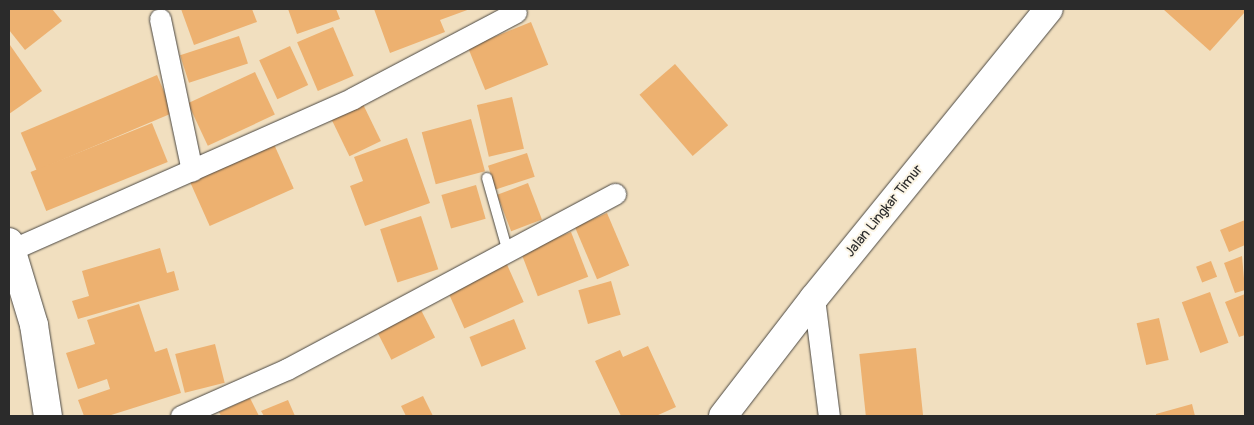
<!DOCTYPE html>
<style>
body{margin:0}
#map{position:relative;width:1254px;height:425px;overflow:hidden;background:#f1dfbf;font-family:Pangolin,sans-serif}
div>[style]{position:absolute}
[style*='--x']{left:calc(var(--x)*1px);top:calc(var(--y)*1px);width:calc(var(--w)*1px);rotate:calc(var(--a)*1deg)}
.building>*{inset:0;background:#edb170;transform-origin:0 0}
.roads{filter:drop-shadow(0 0 1px #494641) drop-shadow(0 0 1px #494641)}
.service>*{height:10px;margin:-5px;padding:0 5px;transform-origin:5px;border-radius:5px;background:#fff}
.minor>*{height:21px;margin:-10.5px;padding:0 10.5px;transform-origin:10.5px;border-radius:10.5px;background:#fff}
.trunk>*{height:28px;margin:-14px;padding:0 14px;transform-origin:14px;border-radius:14px;background:#fff}
span{translate:-50% -50%;white-space:nowrap;text-align:center;line-height:1.15;-webkit-text-stroke:4px #fcf5e5;paint-order:stroke}
.street-label{font-size:14px;color:#2b2b2b}
.frame{position:absolute;inset:0;border:10px solid #2b2b2b;pointer-events:none}
</style>
<div id="map">
<div class="building">
<i style="clip-path:polygon(9px 9px,52px 9px,62px 21px,25px 50px,9px 30px)"></i>
<i style="clip-path:polygon(181px 9px,252px 9px,257px 22px,194px 45px)"></i>
<i style="clip-path:polygon(288px 9px,336px 9px,340px 19px,297px 34px)"></i>
<i style="clip-path:polygon(374px 9px,470px 9px,440px 20px,445px 32px,390px 53px)"></i>
<i style="clip-path:polygon(1163px 9px,1245px 9px,1245px 12px,1210px 51px)"></i>
<i style="left:531px;top:22px;width:46px;height:68px;rotate:68deg"></i>
<i style="left:333px;top:27px;width:53px;height:39px;rotate:67deg"></i>
<i style="left:239px;top:36px;width:29px;height:62px;rotate:72deg"></i>
<i style="clip-path:polygon(10px 45px,42px 91px,9px 114px,9px 46px)"></i>
<i style="left:290px;top:46px;width:43px;height:34px;rotate:65deg"></i>
<i style="left:675px;top:64px;width:81px;height:47px;rotate:49deg"></i>
<i style="left:255px;top:72px;width:47px;height:74px;rotate:65deg"></i>
<i style="left:157px;top:75px;width:41px;height:148px;rotate:67deg"></i>
<i style="left:359px;top:96px;width:50px;height:35px;rotate:64deg"></i>
<i style="left:512px;top:97px;width:53px;height:36px;rotate:77deg"></i>
<i style="left:471px;top:119px;width:54px;height:51px;rotate:75deg"></i>
<i style="left:152px;top:123px;width:42px;height:131px;rotate:68deg"></i>
<i style="clip-path:polygon(407px 138px,430px 203px,365px 226px,350px 186px,363px 181px,354px 157px)"></i>
<i style="left:273px;top:142px;width:51px;height:92px;rotate:66deg"></i>
<i style="left:527px;top:153px;width:25px;height:41px;rotate:72deg"></i>
<i style="left:528px;top:183px;width:39px;height:33px;rotate:69deg"></i>
<i style="left:476px;top:185px;width:35px;height:36px;rotate:74deg"></i>
<i style="left:607px;top:213px;width:57px;height:35px;rotate:67deg"></i>
<i style="left:421px;top:216px;width:56px;height:43px;rotate:72deg"></i>
<i style="clip-path:polygon(1245px 220px,1245px 245px,1229px 252px,1220px 230px)"></i>
<i style="left:571px;top:232px;width:48px;height:54px;rotate:69deg"></i>
<i style="clip-path:polygon(160px 248px,167px 273px,174px 271px,179px 290px,78px 319px,72px 301px,89px 296px,82px 271px)"></i>
<i style="clip-path:polygon(1242px 256px,1245px 290px,1235px 293px,1224px 263px)"></i>
<i style="left:505px;top:260px;width:46px;height:65px;rotate:66deg"></i>
<i style="left:1211px;top:261px;width:17px;height:16px;rotate:69deg"></i>
<i style="left:611px;top:281px;width:35px;height:34px;rotate:74deg"></i>
<i style="left:1210px;top:292px;width:54px;height:30px;rotate:70deg"></i>
<i style="clip-path:polygon(1245px 294px,1245px 335px,1239px 337px,1225px 302px)"></i>
<i style="clip-path:polygon(139px 304px,155px 352px,167px 348px,181px 393px,108px 416px,84px 416px,78px 400px,110px 389px,107px 379px,78px 389px,66px 353px,95px 344px,87px 320px)"></i>
<i style="left:421px;top:310px;width:31px;height:49px;rotate:63deg"></i>
<i style="left:1159px;top:318px;width:43px;height:23px;rotate:77deg"></i>
<i style="left:514px;top:319px;width:32px;height:48px;rotate:68deg"></i>
<i style="left:215px;top:344px;width:40px;height:41px;rotate:76deg"></i>
<i style="clip-path:polygon(648px 346px,676px 407px,656px 416px,621px 416px,595px 361px,620px 350px,623px 357px)"></i>
<i style="left:916px;top:348px;width:68px;height:57px;rotate:84deg"></i>
<i style="clip-path:polygon(423px 396px,433px 416px,406px 416px,401px 406px)"></i>
<i style="clip-path:polygon(250px 398px,259px 416px,221px 416px,219px 412px)"></i>
<i style="clip-path:polygon(288px 400px,295px 416px,264px 416px,261px 411px)"></i>
<i style="clip-path:polygon(1192px 404px,1195px 416px,1156px 416px,1156px 414px)"></i>
</div>
<div class="roads">
<div class="service">
<i style="--x:487;--y:178;--w:77;--a:74.2"></i>
</div>
<div class="minor">
<i style="--x:160;--y:19;--w:155;--a:78.1"></i>
<i style="--x:13;--y:249;--w:372;--a:-23.9"></i>
<i style="--x:353;--y:98;--w:184;--a:-27.8"></i>
<i style="--x:814;--y:298;--w:119;--a:82.8"></i>
<i style="--x:181;--y:416;--w:116;--a:-23.9"></i>
<i style="--x:287;--y:369;--w:372;--a:-28.1"></i>
</div>
<div class="trunk">
<i style="--x:9;--y:242;--w:87;--a:73.2"></i>
<i style="--x:34;--y:325;--w:92;--a:81.3"></i>
<i style="--x:723;--y:416;--w:149;--a:-52.4"></i>
<i style="--x:814;--y:298;--w:372;--a:-50.9"></i>
</div>
</div>
<div class="street-label">
<span style="left:884px;top:211px;rotate:-51deg">Jalan Lingkar Timur</span>
</div>
<div class="frame"></div>
</div>
